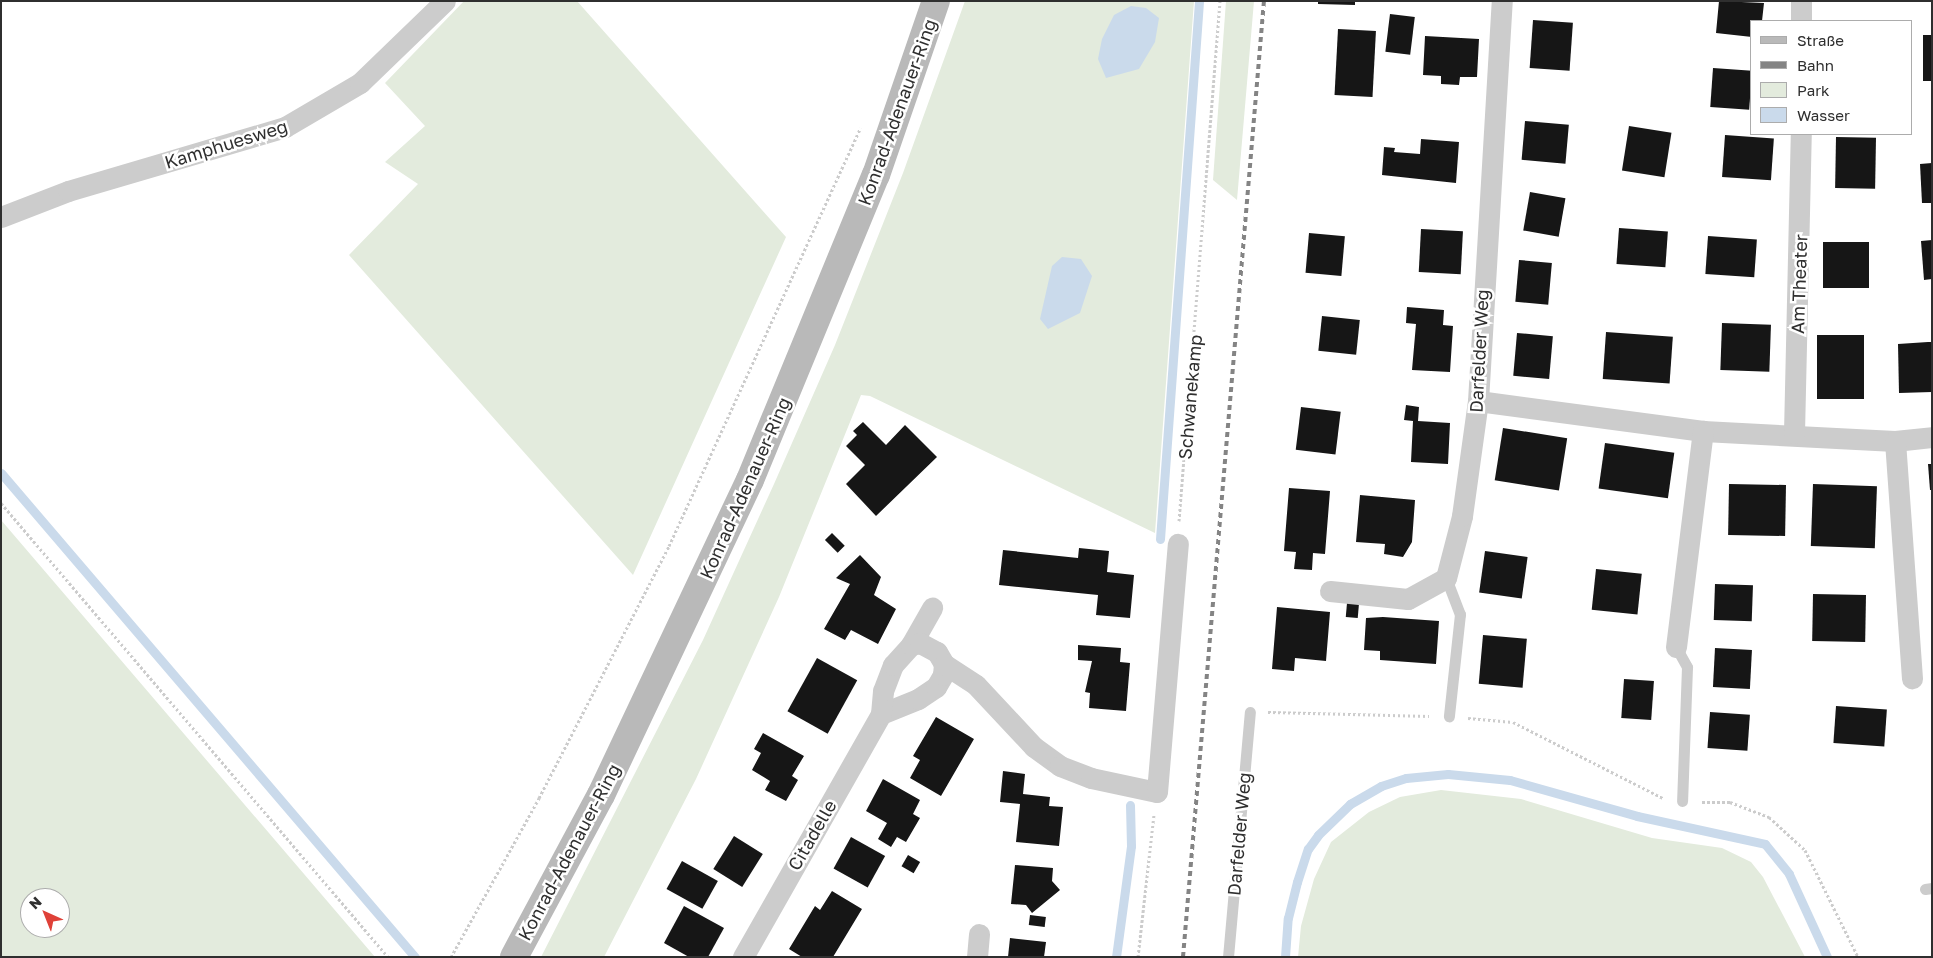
<!DOCTYPE html>
<meta charset="utf-8">
<style>
body{margin:0}
#map{position:relative;width:1933px;height:958px;overflow:hidden;background:#fff;font-family:"Golos Text",sans-serif}
div>[style]{position:absolute}
[style*='--x']{left:calc(var(--x)*1px);top:calc(var(--y)*1px);width:calc(var(--w)*1px);rotate:calc(var(--a)*1deg)}
.green>*{inset:0;background:#e3ebdd}
.water>*{inset:0;background:#cadaeb}
.stream>*{height:9px;margin:-4.5px;padding:0 4.5px;transform-origin:4.5px;border-radius:4.5px;background:#cadaeb}
.building>*{inset:0;background:#161616;transform-origin:0 0}
.path>*{height:3px;margin-top:-1.5px;transform-origin:0;background:repeating-linear-gradient(90deg,#ccc 0 2.5px,transparent 0 5px)}
.lane>*{height:11px;margin:-5.5px;padding:0 5.5px;transform-origin:5.5px;border-radius:5.5px;background:#ccc}
.street>*{height:21px;margin:-10.5px;padding:0 10.5px;transform-origin:10.5px;border-radius:10.5px;background:#ccc}
.secondary>*{height:28px;margin:-14px;padding:0 14px;transform-origin:14px;border-radius:14px;background:#b9b9b9}
.rail>*{height:4px;margin-top:-2px;transform-origin:0;background:repeating-linear-gradient(90deg,#848484 0 5px,transparent 0 9px)}
span{translate:-50% -50%;white-space:nowrap;text-align:center;line-height:1.15;-webkit-text-stroke:5px #fff;paint-order:stroke}
.street-label{font-size:18px;color:#2f2f2f}
.frame{position:absolute;inset:0;border:2px solid #2f2f2f;pointer-events:none}
.legend{position:absolute;left:1750px;top:20px;width:162px;height:115px;box-sizing:border-box;background:#fff;border:1px solid #acacac;margin:0;padding:6px 9px;list-style:none;font-size:15px;color:#2f2f2f}
.legend li{display:flex;align-items:center;gap:10px;height:25px}
.legend b{width:25px;border:1px solid #acacac}
.north{position:absolute;left:20px;top:888px;width:50px;height:50px;box-sizing:border-box;background:#fff;border:1px solid #acacac;border-radius:50%;rotate:316deg;font-size:14px;font-weight:700;line-height:20px;text-align:center;color:#2f2f2f}
.north::after{content:'';display:block;margin:auto;width:18px;height:22px;background:#df4138;clip-path:polygon(50% 0,100% 100%,50% 72%,0 100%)}
</style>
<div id="map">
<div class="green">
<i style="clip-path:polygon(464px 1px,577px 1px,786px 237px,633px 575px,349px 255px,418px 184px,385px 162px,425px 126px,385px 83px)"></i>
<i style="clip-path:polygon(965px 1px,1194px 1px,1155px 533px,870px 396px,861px 395px,779px 597px,696px 779px,604px 957px,541px 957px,703px 640px,774px 484px,835px 345px,903px 173px)"></i>
<i style="clip-path:polygon(1226px 1px,1254px 1px,1237px 200px,1213px 180px)"></i>
<i style="clip-path:polygon(evenodd,1px 520px,375px 957px,1px 957px,1px 520px,30px 898px,60px 898px,60px 928px,30px 928px,30px 898px)"></i>
<i style="clip-path:polygon(1441px 790px,1521px 799px,1652px 838px,1722px 848px,1751px 862px,1763px 877px,1805px 957px,1298px 957px,1301px 926px,1314px 879px,1331px 842px,1369px 812px,1400px 797px)"></i>
</div>
<div class="water">
<i style="clip-path:polygon(1131px 6px,1146px 8px,1159px 18px,1155px 42px,1139px 69px,1106px 78px,1098px 59px,1102px 39px,1114px 15px)"></i>
<i style="clip-path:polygon(1062px 257px,1081px 259px,1092px 276px,1080px 313px,1048px 329px,1040px 319px,1052px 266px)"></i>
</div>
<div class="stream">
<i style="--x:1;--y:473;--w:637;--a:49.46"></i>
<i style="--x:1160;--y:539;--w:539;--a:-85.85"></i>
<i style="--x:1116;--y:957;--w:112;--a:-82.3"></i>
<i style="--x:1131;--y:846;--w:41;--a:-91.4"></i>
<i style="--x:1285;--y:957;--w:39;--a:-86"></i>
<i style="--x:1288;--y:918;--w:37;--a:-76"></i>
<i style="--x:1297;--y:882;--w:35;--a:-72"></i>
<i style="--x:1308;--y:849;--w:17;--a:-54"></i>
<i style="--x:1318;--y:835;--w:45;--a:-44.1"></i>
<i style="--x:1350;--y:804;--w:36;--a:-30"></i>
<i style="--x:1381;--y:786;--w:26;--a:-18"></i>
<i style="--x:1406;--y:778;--w:42;--a:-5.4"></i>
<i style="--x:1448;--y:774;--w:62;--a:5.5"></i>
<i style="--x:1510;--y:780;--w:132;--a:15.8"></i>
<i style="--x:1637;--y:816;--w:131;--a:12.3"></i>
<i style="--x:1765;--y:844;--w:38;--a:51"></i>
<i style="--x:1789;--y:874;--w:91;--a:65.4"></i>
</div>
<div class="building">
<i style="clip-path:polygon(1318px 1px,1355px 1px,1355px 5px,1318px 4px)"></i>
<i style="clip-path:polygon(1719px 1px,1764px 3px,1762px 21px,1752px 21px,1752px 37px,1716px 33px)"></i>
<i style="left:1390px;top:14px;width:25px;height:38px;rotate:7deg"></i>
<i style="left:1533px;top:20px;width:40px;height:48px;rotate:4deg"></i>
<i style="left:1338px;top:29px;width:38px;height:66px;rotate:3deg"></i>
<i style="left:1923px;top:35px;width:9px;height:46px"></i>
<i style="clip-path:polygon(1425px 36px,1479px 39px,1477px 77px,1460px 77px,1459px 85px,1441px 84px,1441px 76px,1423px 75px)"></i>
<i style="left:1713px;top:68px;width:39px;height:39px;rotate:4deg"></i>
<i style="left:1525px;top:121px;width:44px;height:39px;rotate:5deg"></i>
<i style="left:1629px;top:126px;width:43px;height:45px;rotate:9deg"></i>
<i style="left:1725px;top:135px;width:49px;height:42px;rotate:4deg"></i>
<i style="left:1836px;top:137px;width:40px;height:51px;rotate:1deg"></i>
<i style="clip-path:polygon(1421px 139px,1459px 142px,1456px 183px,1382px 175px,1384px 147px,1395px 148px,1394px 152px,1420px 154px)"></i>
<i style="clip-path:polygon(1932px 163px,1932px 203px,1922px 203px,1920px 164px)"></i>
<i style="left:1530px;top:192px;width:36px;height:39px;rotate:10deg"></i>
<i style="left:1619px;top:228px;width:49px;height:36px;rotate:4deg"></i>
<i style="left:1421px;top:229px;width:42px;height:43px;rotate:3deg"></i>
<i style="left:1309px;top:233px;width:36px;height:40px;rotate:5deg"></i>
<i style="left:1708px;top:236px;width:49px;height:38px;rotate:4deg"></i>
<i style="clip-path:polygon(1932px 240px,1932px 279px,1924px 280px,1921px 241px)"></i>
<i style="left:1823px;top:242px;width:46px;height:46px"></i>
<i style="left:1519px;top:260px;width:33px;height:42px;rotate:5deg"></i>
<i style="clip-path:polygon(1407px 307px,1444px 310px,1443px 325px,1453px 326px,1450px 372px,1412px 370px,1416px 324px,1406px 323px)"></i>
<i style="left:1322px;top:316px;width:38px;height:35px;rotate:6deg"></i>
<i style="left:1722px;top:323px;width:49px;height:47px;rotate:2deg"></i>
<i style="left:1606px;top:332px;width:67px;height:47px;rotate:4deg"></i>
<i style="left:1517px;top:333px;width:36px;height:43px;rotate:5deg"></i>
<i style="left:1817px;top:335px;width:47px;height:64px"></i>
<i style="clip-path:polygon(1928px 342px,1932px 342px,1932px 392px,1899px 393px,1898px 344px)"></i>
<i style="clip-path:polygon(1406px 405px,1419px 407px,1418px 421px,1450px 423px,1448px 464px,1411px 462px,1413px 421px,1404px 420px)"></i>
<i style="left:1301px;top:407px;width:40px;height:43px;rotate:7deg"></i>
<i style="clip-path:polygon(863px 422px,886px 445px,905px 425px,937px 457px,876px 516px,846px 484px,865px 465px,846px 446px,857px 435px,853px 431px)"></i>
<i style="left:1503px;top:428px;width:65px;height:53px;rotate:9deg"></i>
<i style="left:1605px;top:443px;width:70px;height:46px;rotate:8deg"></i>
<i style="clip-path:polygon(1928px 464px,1932px 464px,1932px 490px,1930px 490px)"></i>
<i style="left:1729px;top:484px;width:57px;height:51px;rotate:1deg"></i>
<i style="left:1813px;top:484px;width:64px;height:62px;rotate:2deg"></i>
<i style="clip-path:polygon(1289px 488px,1330px 491px,1325px 554px,1313px 553px,1312px 570px,1294px 569px,1296px 552px,1284px 551px)"></i>
<i style="clip-path:polygon(1360px 495px,1415px 500px,1412px 542px,1403px 557px,1384px 554px,1385px 544px,1356px 542px)"></i>
<i style="left:832px;top:533px;width:18px;height:10px;rotate:45deg"></i>
<i style="clip-path:polygon(1079px 548px,1109px 551px,1107px 572px,1134px 575px,1130px 618px,1096px 615px,1098px 595px,999px 585px,1003px 550px,1078px 558px)"></i>
<i style="left:1485px;top:551px;width:43px;height:42px;rotate:8deg"></i>
<i style="clip-path:polygon(860px 555px,881px 577px,874px 595px,896px 609px,878px 644px,851px 630px,845px 640px,824px 629px,850px 584px,836px 578px)"></i>
<i style="left:1596px;top:569px;width:46px;height:41px;rotate:6deg"></i>
<i style="left:1715px;top:584px;width:38px;height:36px;rotate:2deg"></i>
<i style="left:1813px;top:594px;width:53px;height:47px;rotate:1deg"></i>
<i style="left:1347px;top:603px;width:12px;height:14px;rotate:5deg"></i>
<i style="clip-path:polygon(1277px 607px,1330px 612px,1326px 661px,1295px 658px,1294px 671px,1272px 669px)"></i>
<i style="clip-path:polygon(1383px 617px,1439px 621px,1436px 664px,1380px 660px,1380px 651px,1364px 650px,1366px 618px)"></i>
<i style="left:1483px;top:635px;width:44px;height:49px;rotate:5deg"></i>
<i style="clip-path:polygon(1078px 645px,1121px 648px,1120px 662px,1130px 663px,1126px 711px,1089px 708px,1090px 693px,1085px 692px,1092px 661px,1078px 660px)"></i>
<i style="left:1715px;top:648px;width:37px;height:39px;rotate:3deg"></i>
<i style="left:817px;top:658px;width:46px;height:61px;rotate:29deg"></i>
<i style="left:1624px;top:679px;width:30px;height:39px;rotate:4deg"></i>
<i style="left:1836px;top:706px;width:51px;height:37px;rotate:4deg"></i>
<i style="left:1710px;top:712px;width:40px;height:36px;rotate:4deg"></i>
<i style="clip-path:polygon(936px 717px,974px 739px,941px 796px,910px 778px,920px 760px,913px 756px)"></i>
<i style="clip-path:polygon(763px 733px,804px 756px,792px 776px,798px 780px,786px 801px,765px 790px,770px 781px,752px 770px,761px 753px,754px 749px)"></i>
<i style="clip-path:polygon(1003px 771px,1025px 774px,1023px 794px,1050px 797px,1049px 806px,1063px 807px,1059px 846px,1016px 842px,1020px 804px,1000px 802px)"></i>
<i style="clip-path:polygon(883px 779px,920px 800px,913px 814px,920px 818px,906px 842px,897px 837px,891px 847px,878px 839px,887px 823px,866px 811px)"></i>
<i style="left:734px;top:836px;width:34px;height:39px;rotate:32deg"></i>
<i style="left:851px;top:837px;width:39px;height:36px;rotate:29deg"></i>
<i style="left:908px;top:855px;width:14px;height:13px;rotate:30deg"></i>
<i style="left:682px;top:861px;width:41px;height:32px;rotate:29deg"></i>
<i style="clip-path:polygon(1015px 865px,1053px 868px,1052px 881px,1060px 890px,1032px 913px,1026px 905px,1011px 904px)"></i>
<i style="clip-path:polygon(832px 891px,862px 909px,833px 957px,802px 957px,789px 949px,815px 906px,820px 910px)"></i>
<i style="clip-path:polygon(684px 906px,724px 928px,708px 957px,689px 957px,664px 943px)"></i>
<i style="left:1030px;top:915px;width:16px;height:10px;rotate:7deg"></i>
<i style="clip-path:polygon(1010px 938px,1046px 942px,1044px 957px,1008px 957px)"></i>
</div>
<div class="path">
<i style="--x:1;--y:503;--w:597;--a:49.55"></i>
<i style="--x:1179;--y:521;--w:522;--a:-85.49"></i>
<i style="--x:1268;--y:712;--w:161;--a:1.4"></i>
<i style="--x:1468;--y:718;--w:45;--a:5.1"></i>
<i style="--x:1513;--y:722;--w:168;--a:26.9"></i>
<i style="--x:1702;--y:802;--w:28;--a:0"></i>
<i style="--x:1730;--y:802;--w:42;--a:21"></i>
<i style="--x:1769;--y:817;--w:49;--a:42.5"></i>
<i style="--x:1805;--y:850;--w:119;--a:63.6"></i>
<i style="--x:451;--y:957;--w:182;--a:-61"></i>
<i style="--x:539;--y:798;--w:284;--a:-62.7"></i>
<i style="--x:669;--y:546;--w:460;--a:-65.4"></i>
<i style="--x:1138;--y:957;--w:143;--a:-83.6"></i>
</div>
<div class="lane">
<i style="--x:1446;--y:578;--w:39;--a:69"></i>
<i style="--x:1460;--y:614;--w:103;--a:96.2"></i>
<i style="--x:1676;--y:647;--w:23;--a:61"></i>
<i style="--x:1687;--y:667;--w:134;--a:92.1"></i>
<i style="--x:1925;--y:889;--w:7;--a:-8"></i>
<i style="--x:1228;--y:957;--w:246;--a:-84.9"></i>
</div>
<div class="street">
<i style="--x:1801;--y:1;--w:20;--a:90"></i>
<i style="--x:1;--y:217;--w:72;--a:-21.2"></i>
<i style="--x:68;--y:191;--w:226;--a:-16.4"></i>
<i style="--x:285;--y:127;--w:87;--a:-30.4"></i>
<i style="--x:360;--y:83;--w:118;--a:-44"></i>
<i style="--x:1478;--y:401;--w:227;--a:7.6"></i>
<i style="--x:1703;--y:431;--w:192;--a:3"></i>
<i style="--x:1895;--y:441;--w:37;--a:-6"></i>
<i style="--x:1794;--y:433;--w:299;--a:-88.7"></i>
<i style="--x:1895;--y:441;--w:238;--a:85.9"></i>
<i style="--x:1330;--y:591;--w:78;--a:5.9"></i>
<i style="--x:1408;--y:599;--w:43;--a:-28.9"></i>
<i style="--x:1446;--y:578;--w:64;--a:-75.5"></i>
<i style="--x:1462;--y:516;--w:116;--a:-82.1"></i>
<i style="--x:1478;--y:401;--w:401;--a:-86.6"></i>
<i style="--x:911;--y:645;--w:43;--a:-60.4"></i>
<i style="--x:1676;--y:647;--w:218;--a:-82.9"></i>
<i style="--x:881;--y:714;--w:40;--a:-22"></i>
<i style="--x:918;--y:699;--w:22;--a:-34"></i>
<i style="--x:936;--y:687;--w:14;--a:-60"></i>
<i style="--x:943;--y:675;--w:11;--a:-85"></i>
<i style="--x:743;--y:957;--w:279;--a:-60.4"></i>
<i style="--x:881;--y:714;--w:23;--a:-85"></i>
<i style="--x:883;--y:691;--w:28;--a:-69"></i>
<i style="--x:893;--y:665;--w:27;--a:-48"></i>
<i style="--x:911;--y:645;--w:9;--a:-13"></i>
<i style="--x:920;--y:643;--w:19;--a:28"></i>
<i style="--x:937;--y:652;--w:14;--a:60"></i>
<i style="--x:944;--y:664;--w:38;--a:33"></i>
<i style="--x:976;--y:685;--w:85;--a:46.9"></i>
<i style="--x:1034;--y:747;--w:32;--a:36"></i>
<i style="--x:1060;--y:766;--w:33;--a:21"></i>
<i style="--x:1091;--y:778;--w:67;--a:12"></i>
<i style="--x:1157;--y:792;--w:249;--a:-85.2"></i>
<i style="--x:977;--y:957;--w:23;--a:-85"></i>
</div>
<div class="secondary">
<i style="--x:514;--y:957;--w:184;--a:-61.8"></i>
<i style="--x:601;--y:795;--w:348;--a:-64.7"></i>
<i style="--x:750;--y:480;--w:330;--a:-67.6"></i>
<i style="--x:876;--y:175;--w:184;--a:-71"></i>
</div>
<div class="rail">
<i style="--x:1183;--y:957;--w:959;--a:-85.16"></i>
</div>
<div class="street-label">
<span style="left:897px;top:112px;rotate:-70deg">Konrad-Adenauer-Ring</span>
<span style="left:226px;top:144px;rotate:-17deg">Kamphuesweg</span>
<span style="left:1799px;top:284px;rotate:-88deg">Am Theater</span>
<span style="left:1479px;top:351px;rotate:-87deg">Darfelder Weg</span>
<span style="left:1190px;top:397px;rotate:-85deg">Schwanekamp</span>
<span style="left:745px;top:488px;rotate:-66deg">Konrad-Adenauer-Ring</span>
<span style="left:1239px;top:834px;rotate:-85deg">Darfelder Weg</span>
<span style="left:812px;top:835px;rotate:-60deg">Citadelle</span>
<span style="left:569px;top:852px;rotate:-62deg">Konrad-Adenauer-Ring</span>
</div>
<div class="frame"></div>
<ul class="legend">
<li><b style="height:6px;background:#b9b9b9"></b>Straße</li>
<li><b style="height:6px;background:#848484"></b>Bahn</li>
<li><b style="height:14px;background:#e3ebdd"></b>Park</li>
<li><b style="height:14px;background:#cadaeb"></b>Wasser</li>
</ul>
<div class="north">N</div>
</div>
